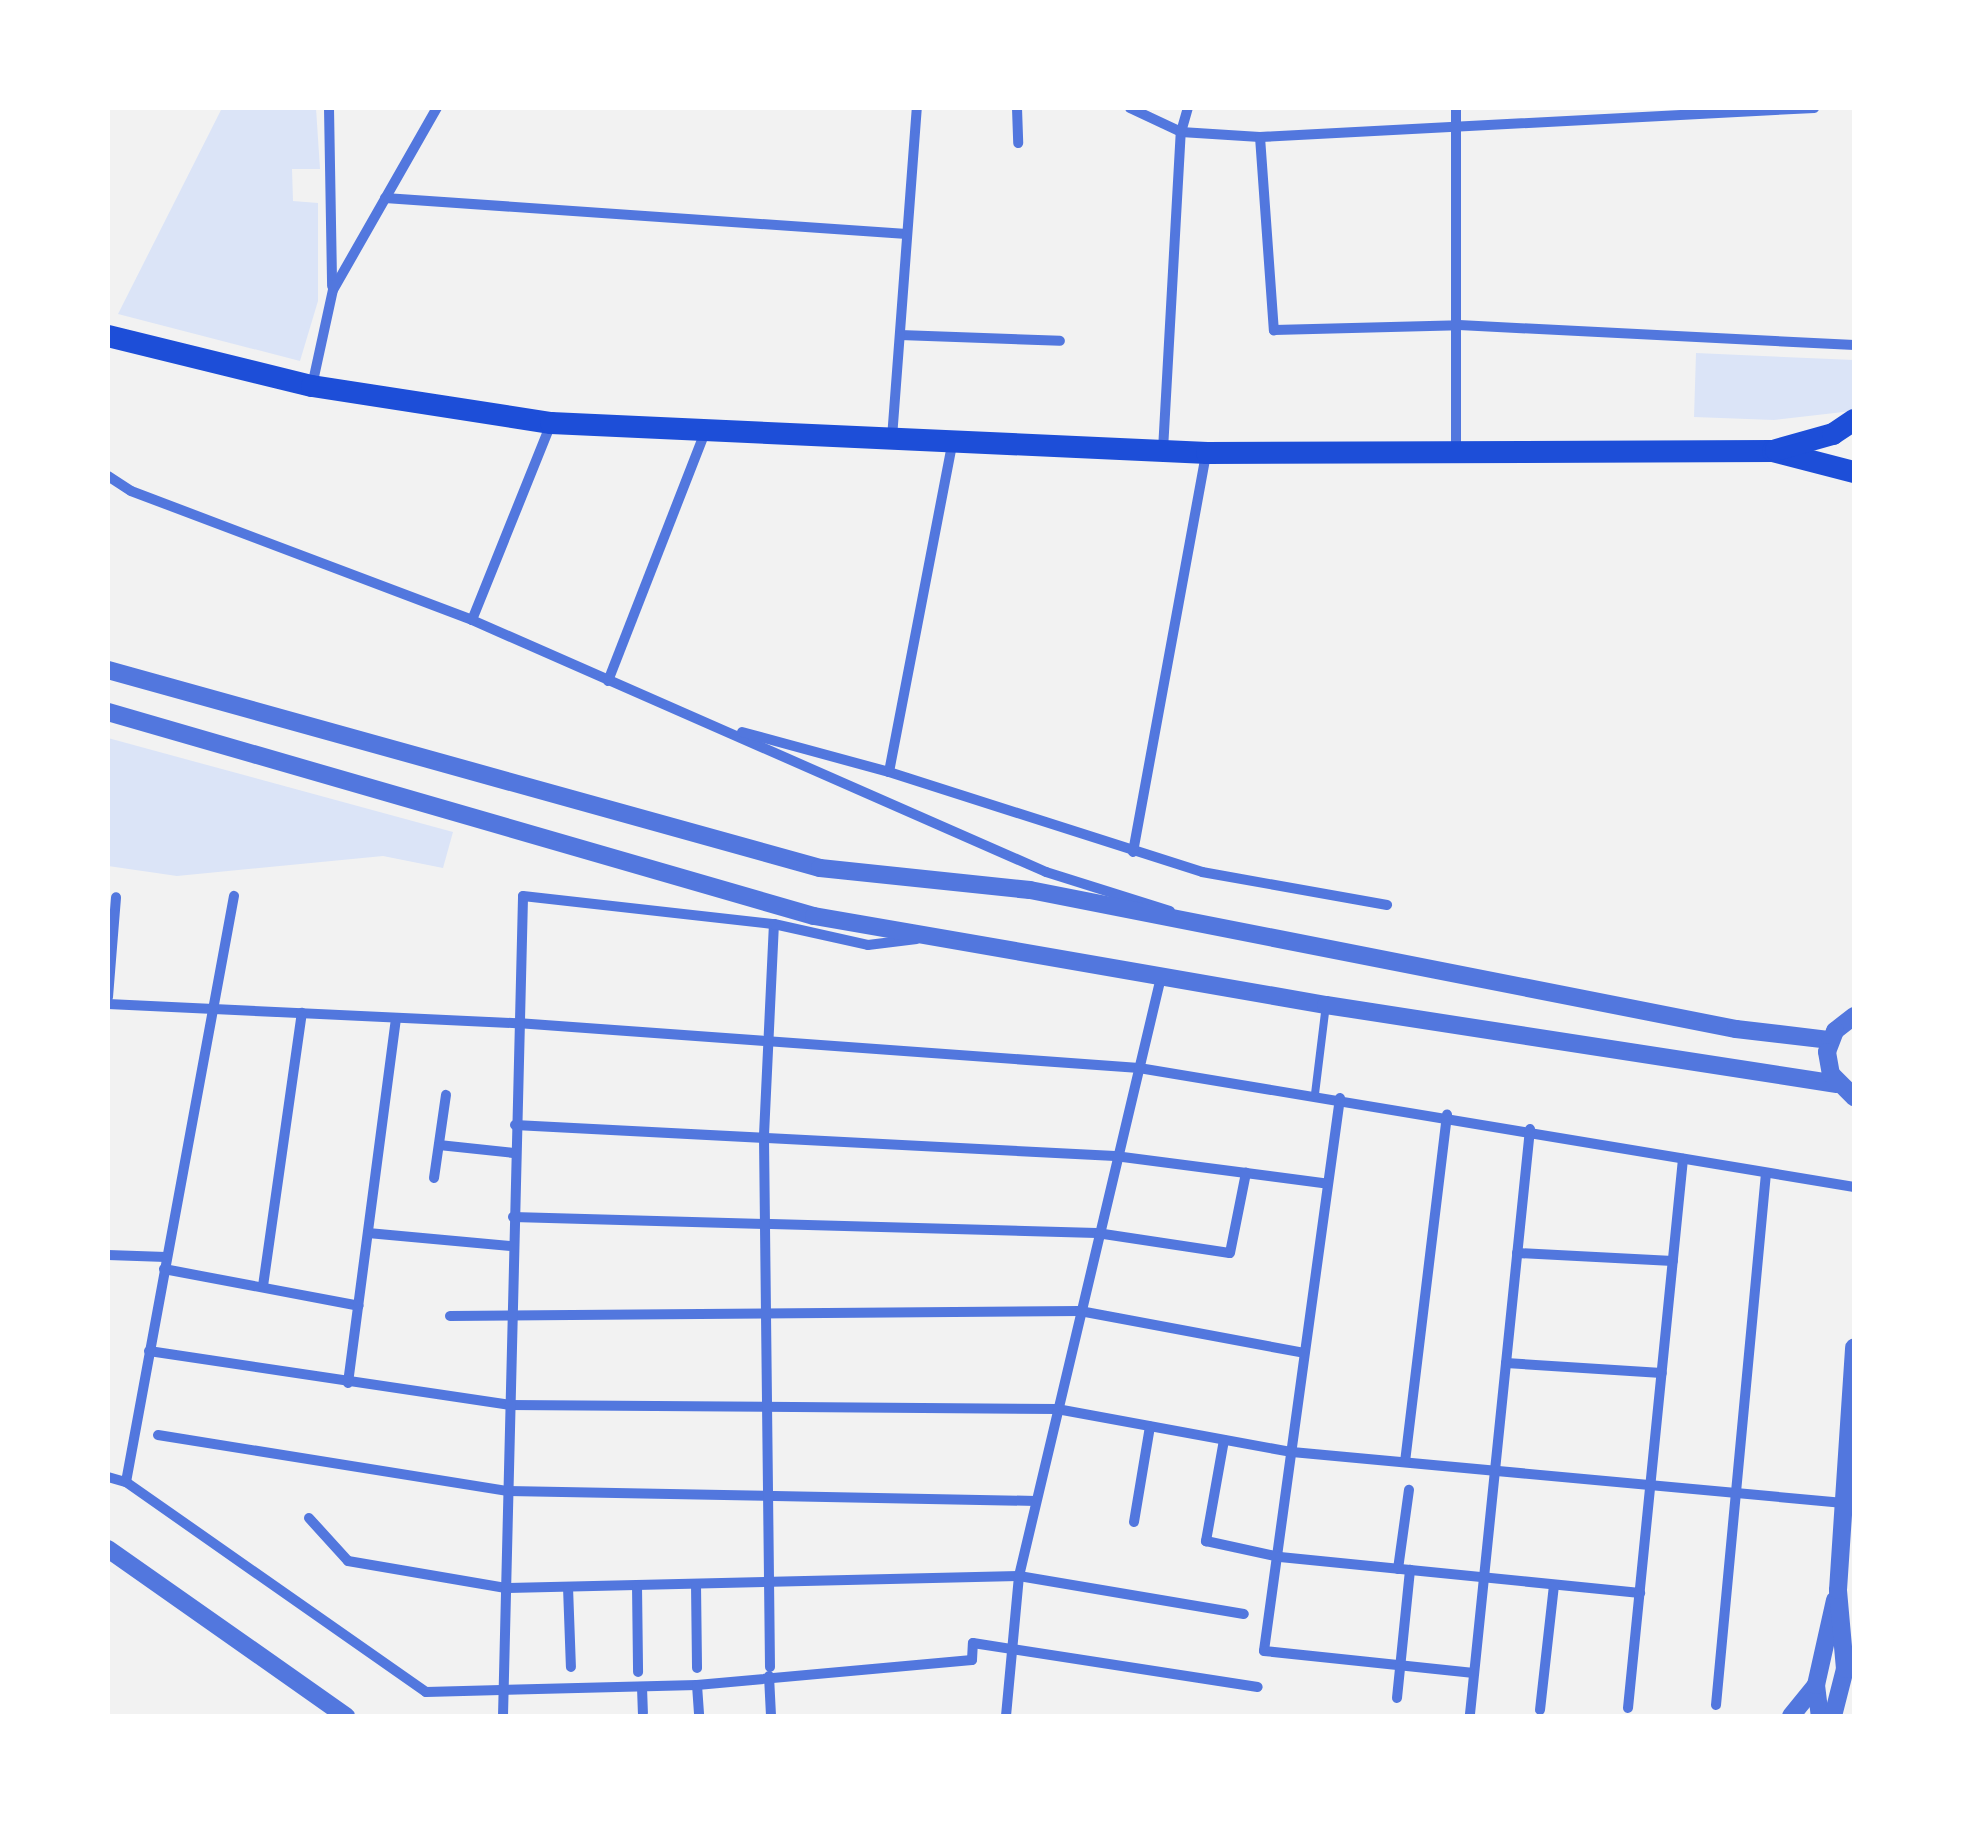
<!DOCTYPE html>
<style>
body{margin:0}
#map{position:relative;width:1962px;height:1824px;overflow:hidden;background:#f2f2f2;font-family:Karla,sans-serif}
div>[style]{position:absolute}
[style*='--x']{left:calc(var(--x)*1px);top:calc(var(--y)*1px);width:calc(var(--w)*1px);rotate:calc(var(--a)*1deg)}
.green>*{inset:0;background:#dbe4f7}
.service>*{height:8px;margin:-4px;padding:0 4px;transform-origin:4px;border-radius:4px;background:#5277de}
.minor>*{height:10px;margin:-5px;padding:0 5px;transform-origin:5px;border-radius:5px;background:#5277de}
.tertiary>*{height:18px;margin:-9px;padding:0 9px;transform-origin:9px;border-radius:9px;background:#5277de}
.primary>*{height:22px;margin:-11px;padding:0 11px;transform-origin:11px;border-radius:11px;background:#1d4ed8}
span{translate:-50% -50%;white-space:nowrap;text-align:center;line-height:1.15;-webkit-text-stroke:8px #fff;paint-order:stroke}
.frame{position:absolute;inset:0;border:110px solid #fff;pointer-events:none}
</style>
<div id="map">
<div class="green">
<i style="clip-path:polygon(222px 108px,316px 108px,320px 169px,292px 169px,293px 201px,318px 203px,318px 301px,300px 361px,118px 314px)"></i>
<i style="clip-path:polygon(1696px 353px,1854px 360px,1852px 411px,1774px 420px,1694px 417px)"></i>
<i style="clip-path:polygon(108px 738px,453px 832px,443px 868px,383px 856px,177px 876px,108px 866px)"></i>
</div>
<div class="service">
<i style="--x:1315;--y:1094;--w:90;--a:-83"></i>
</div>
<div class="minor">
<i style="--x:329;--y:108;--w:178;--a:89"></i>
<i style="--x:1017;--y:108;--w:35;--a:88"></i>
<i style="--x:1130;--y:108;--w:56;--a:25.2"></i>
<i style="--x:1181;--y:132;--w:79;--a:3.6"></i>
<i style="--x:1260;--y:137;--w:555;--a:-3"></i>
<i style="--x:1260;--y:137;--w:194;--a:85.9"></i>
<i style="--x:1274;--y:330;--w:185;--a:-1.5"></i>
<i style="--x:1459;--y:325;--w:396;--a:2.9"></i>
<i style="--x:385;--y:198;--w:523;--a:3.95"></i>
<i style="--x:900;--y:335;--w:160;--a:2.1"></i>
<i style="--x:312;--y:386;--w:98;--a:-77.7"></i>
<i style="--x:333;--y:290;--w:210;--a:-60.3"></i>
<i style="--x:892;--y:438;--w:331;--a:-85.7"></i>
<i style="--x:1163;--y:450;--w:319;--a:-86.8"></i>
<i style="--x:1181;--y:132;--w:25;--a:-74"></i>
<i style="--x:1456;--y:451;--w:343;--a:-90"></i>
<i style="--x:108;--y:476;--w:27;--a:33"></i>
<i style="--x:131;--y:491;--w:365;--a:20.7"></i>
<i style="--x:472;--y:620;--w:627;--a:23.7"></i>
<i style="--x:1046;--y:872;--w:130;--a:17.5"></i>
<i style="--x:472;--y:620;--w:212;--a:-68.1"></i>
<i style="--x:608;--y:681;--w:269;--a:-68.7"></i>
<i style="--x:742;--y:732;--w:152;--a:15.2"></i>
<i style="--x:889;--y:772;--w:329;--a:17.7"></i>
<i style="--x:1202;--y:872;--w:188;--a:10.1"></i>
<i style="--x:889;--y:772;--w:337;--a:-79.1"></i>
<i style="--x:1133;--y:852;--w:406;--a:-79.6"></i>
<i style="--x:108;--y:997;--w:100;--a:-85.4"></i>
<i style="--x:108;--y:1004;--w:409;--a:2.7"></i>
<i style="--x:517;--y:1023;--w:624;--a:4.14"></i>
<i style="--x:1139;--y:1068;--w:725;--a:9.45"></i>
<i style="--x:1340;--y:1098;--w:558;--a:97.83"></i>
<i style="--x:1264;--y:1651;--w:211;--a:6"></i>
<i style="--x:515;--y:1125;--w:601;--a:2.96"></i>
<i style="--x:1115;--y:1156;--w:211;--a:7.4"></i>
<i style="--x:439;--y:1145;--w:75;--a:6.1"></i>
<i style="--x:434;--y:1178;--w:84;--a:-81.8"></i>
<i style="--x:513;--y:1217;--w:584;--a:1.57"></i>
<i style="--x:1097;--y:1233;--w:134;--a:8.6"></i>
<i style="--x:1230;--y:1253;--w:82;--a:-78.7"></i>
<i style="--x:368;--y:1233;--w:145;--a:5.2"></i>
<i style="--x:1517;--y:1253;--w:156;--a:2.9"></i>
<i style="--x:108;--y:1255;--w:58;--a:2"></i>
<i style="--x:164;--y:1269;--w:198;--a:10.7"></i>
<i style="--x:263;--y:1286;--w:276;--a:-81.9"></i>
<i style="--x:450;--y:1316;--w:630;--a:-0.45"></i>
<i style="--x:1080;--y:1311;--w:228;--a:10.6"></i>
<i style="--x:149;--y:1351;--w:364;--a:8.5"></i>
<i style="--x:509;--y:1405;--w:548;--a:0.42"></i>
<i style="--x:1057;--y:1409;--w:239;--a:10.4"></i>
<i style="--x:1292;--y:1452;--w:554;--a:5.28"></i>
<i style="--x:1506;--y:1363;--w:156;--a:3.7"></i>
<i style="--x:348;--y:1383;--w:368;--a:-82.5"></i>
<i style="--x:158;--y:1435;--w:353;--a:9.1"></i>
<i style="--x:507;--y:1491;--w:529;--a:1.08"></i>
<i style="--x:1224;--y:1440;--w:103;--a:100.1"></i>
<i style="--x:1206;--y:1541;--w:76;--a:12.2"></i>
<i style="--x:1280;--y:1557;--w:362;--a:5.7"></i>
<i style="--x:1405;--y:1462;--w:350;--a:-83.1"></i>
<i style="--x:108;--y:1477;--w:19;--a:16"></i>
<i style="--x:126;--y:1482;--w:366;--a:35"></i>
<i style="--x:426;--y:1692;--w:271;--a:-1.5"></i>
<i style="--x:697;--y:1685;--w:276;--a:-5.2"></i>
<i style="--x:972;--y:1660;--w:17;--a:-87"></i>
<i style="--x:973;--y:1643;--w:288;--a:8.8"></i>
<i style="--x:126;--y:1482;--w:596;--a:-79.56"></i>
<i style="--x:309;--y:1518;--w:58;--a:47.8"></i>
<i style="--x:348;--y:1561;--w:160;--a:9.7"></i>
<i style="--x:506;--y:1588;--w:513;--a:-1.34"></i>
<i style="--x:1019;--y:1576;--w:228;--a:9.6"></i>
<i style="--x:1134;--y:1522;--w:97;--a:-80.5"></i>
<i style="--x:1398;--y:1569;--w:80;--a:-82.1"></i>
<i style="--x:696;--y:1584;--w:84;--a:89.3"></i>
<i style="--x:637;--y:1585;--w:87;--a:89.3"></i>
<i style="--x:568;--y:1587;--w:80;--a:87.9"></i>
<i style="--x:770;--y:1667;--w:532;--a:-90.65"></i>
<i style="--x:764;--y:1135;--w:211;--a:-87.3"></i>
<i style="--x:769;--y:1676;--w:40;--a:87.1"></i>
<i style="--x:697;--y:1685;--w:31;--a:86"></i>
<i style="--x:642;--y:1687;--w:26;--a:88"></i>
<i style="--x:1397;--y:1698;--w:129;--a:-84.2"></i>
<i style="--x:1716;--y:1705;--w:534;--a:-84.63"></i>
<i style="--x:1628;--y:1708;--w:552;--a:-84.28"></i>
<i style="--x:1540;--y:1710;--w:125;--a:-83.6"></i>
<i style="--x:1470;--y:1714;--w:588;--a:-84.14"></i>
<i style="--x:503;--y:1716;--w:820;--a:-88.6"></i>
<i style="--x:523;--y:896;--w:253;--a:6.4"></i>
<i style="--x:774;--y:924;--w:96;--a:12.6"></i>
<i style="--x:868;--y:945;--w:49;--a:-7"></i>
<i style="--x:1006;--y:1716;--w:141;--a:-84.7"></i>
<i style="--x:1019;--y:1576;--w:616;--a:-76.66"></i>
</div>
<div class="tertiary">
<i style="--x:108;--y:670;--w:739;--a:15.54"></i>
<i style="--x:820;--y:868;--w:211;--a:6"></i>
<i style="--x:1030;--y:890;--w:720;--a:11.14"></i>
<i style="--x:1736;--y:1029;--w:95;--a:6.7"></i>
<i style="--x:108;--y:712;--w:735;--a:16.12"></i>
<i style="--x:814;--y:916;--w:520;--a:9.86"></i>
<i style="--x:1326;--y:1005;--w:517;--a:8.79"></i>
<i style="--x:1854;--y:1016;--w:24;--a:142"></i>
<i style="--x:1835;--y:1031;--w:22;--a:111"></i>
<i style="--x:1827;--y:1052;--w:22;--a:80"></i>
<i style="--x:1831;--y:1074;--w:33;--a:45"></i>
<i style="--x:108;--y:1549;--w:291;--a:35.1"></i>
<i style="--x:1816;--y:1685;--w:31;--a:83"></i>
<i style="--x:1791;--y:1716;--w:40;--a:-51"></i>
<i style="--x:1816;--y:1685;--w:87;--a:-77.4"></i>
<i style="--x:1833;--y:1716;--w:49;--a:-75.7"></i>
<i style="--x:1845;--y:1669;--w:79;--a:-95.1"></i>
<i style="--x:1838;--y:1590;--w:243;--a:-86.2"></i>
</div>
<div class="primary">
<i style="--x:108;--y:336;--w:210;--a:13.8"></i>
<i style="--x:312;--y:386;--w:242;--a:8.8"></i>
<i style="--x:551;--y:423;--w:657;--a:2.62"></i>
<i style="--x:1207;--y:453;--w:566;--a:-0.2"></i>
<i style="--x:1773;--y:451;--w:84;--a:14.5"></i>
<i style="--x:1776;--y:450;--w:59;--a:-15.7"></i>
<i style="--x:1833;--y:434;--w:25;--a:-34"></i>
</div>
<div class="frame"></div>
</div>
